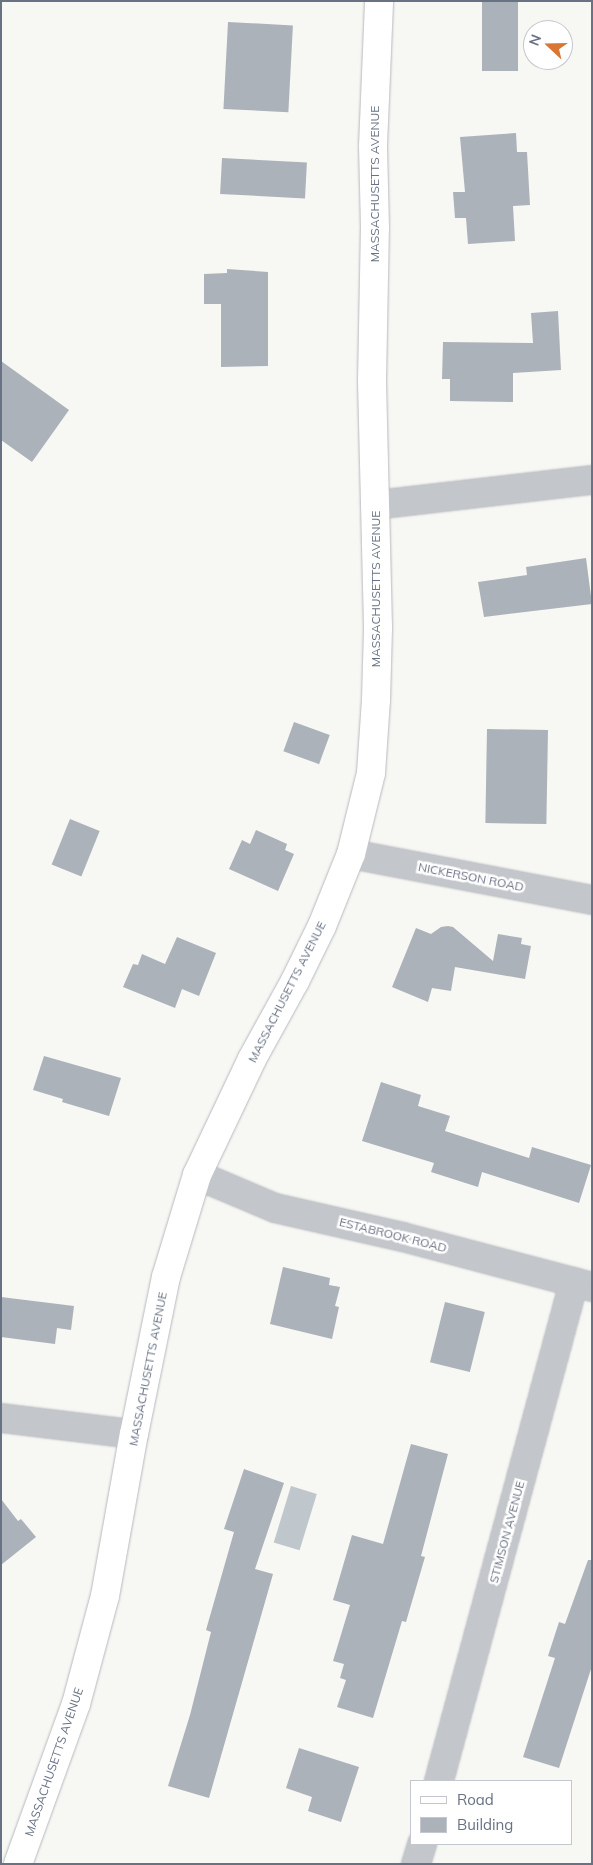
<!DOCTYPE html>
<style>
body{margin:0}
#map{position:relative;width:593px;height:1865px;overflow:hidden;background:#f7f7f4;font-family:Mulish,sans-serif}
div>[style]{position:absolute}
[style*='--x']{left:calc(var(--x)*1px);top:calc(var(--y)*1px);width:calc(var(--w)*1px);rotate:calc(var(--a)*1deg)}
.water>*{inset:0;background:#bfc6cc;transform-origin:0 0}
.building>*{inset:0;background:#acb2b9;transform-origin:0 0}
.roads{filter:drop-shadow(0 0 1px #b6b9be) drop-shadow(0 0 1px #b6b9be)}
.street>*{height:28px;margin:-14px;padding:0 14px;transform-origin:14px;border-radius:14px;background:#c3c6ca}
.secondary>*{height:28px;margin:-14px;padding:0 14px;transform-origin:14px;border-radius:14px;background:#fff}
span{translate:-50% -50%;white-space:nowrap;text-align:center;line-height:1.15;-webkit-text-stroke:5px #fff;paint-order:stroke}
.street-label{font-size:12px;color:#687284}
.frame{position:absolute;inset:0;border:2px solid #687284;pointer-events:none}
.legend{position:absolute;left:410px;top:1780px;width:162px;height:65px;box-sizing:border-box;background:#fff;border:1px solid #c3c7ce;margin:0;padding:6px 9px;list-style:none;font-size:15px;color:#687284}
.legend li{display:flex;align-items:center;gap:10px;height:25px}
.legend b{width:25px;border:1px solid #c3c7ce}
.north{position:absolute;left:523px;top:20px;width:50px;height:50px;box-sizing:border-box;background:#fff;border:1px solid #c3c7ce;border-radius:50%;rotate:291deg;font-size:14px;font-weight:700;line-height:20px;text-align:center;color:#687284}
.north::after{content:'';display:block;margin:auto;width:18px;height:22px;background:#d97633;clip-path:polygon(50% 0,100% 100%,50% 72%,0 100%)}
</style>
<div id="map">
<div class="water">
<i style="left:291px;top:1486px;width:27px;height:59px;rotate:17deg"></i>
</div>
<div class="building">
<i style="left:482px;top:1px;width:36px;height:70px"></i>
<i style="left:228px;top:22px;width:65px;height:87px;rotate:3deg"></i>
<i style="clip-path:polygon(516px 133px,517px 152px,527px 152px,530px 205px,513px 206px,515px 241px,468px 244px,466px 218px,455px 218px,453px 192px,465px 192px,460px 137px)"></i>
<i style="left:222px;top:158px;width:85px;height:36px;rotate:3deg"></i>
<i style="clip-path:polygon(227px 269px,268px 272px,268px 366px,221px 367px,221px 304px,204px 304px,204px 274px,227px 273px)"></i>
<i style="clip-path:polygon(558px 311px,561px 370px,513px 373px,513px 402px,450px 401px,450px 379px,442px 379px,443px 342px,533px 343px,531px 313px)"></i>
<i style="clip-path:polygon(1px 361px,69px 410px,32px 462px,1px 440px)"></i>
<i style="clip-path:polygon(586px 558px,592px 604px,484px 617px,478px 582px,527px 575px,526px 567px)"></i>
<i style="left:294px;top:722px;width:38px;height:31px;rotate:20deg"></i>
<i style="left:487px;top:729px;width:61px;height:94px;rotate:1deg"></i>
<i style="left:70px;top:819px;width:32px;height:49px;rotate:22deg"></i>
<i style="clip-path:polygon(256px 830px,287px 844px,285px 850px,294px 854px,278px 891px,229px 869px,242px 840px,250px 844px)"></i>
<i style="clip-path:polygon(448px 926px,453px 927px,493px 961px,498px 934px,522px 938px,521px 944px,531px 946px,525px 979px,455px 967px,451px 991px,432px 988px,428px 1002px,392px 987px,416px 928px,431px 934px,441px 927px)"></i>
<i style="clip-path:polygon(177px 937px,216px 953px,199px 996px,182px 989px,175px 1008px,123px 987px,133px 964px,138px 965px,142px 954px,165px 964px)"></i>
<i style="clip-path:polygon(44px 1056px,121px 1078px,109px 1116px,62px 1102px,63px 1099px,33px 1090px)"></i>
<i style="clip-path:polygon(381px 1082px,421px 1095px,418px 1106px,450px 1116px,445px 1131px,529px 1158px,532px 1147px,591px 1165px,579px 1203px,482px 1172px,478px 1187px,431px 1172px,434px 1163px,362px 1141px)"></i>
<i style="clip-path:polygon(283px 1267px,330px 1278px,329px 1285px,340px 1287px,335px 1306px,339px 1307px,332px 1339px,270px 1324px)"></i>
<i style="clip-path:polygon(1px 1297px,74px 1306px,71px 1330px,57px 1328px,55px 1344px,1px 1337px)"></i>
<i style="left:445px;top:1302px;width:41px;height:62px;rotate:14deg"></i>
<i style="clip-path:polygon(411px 1444px,448px 1454px,421px 1556px,425px 1557px,406px 1622px,402px 1621px,373px 1718px,337px 1707px,346px 1680px,340px 1678px,344px 1664px,333px 1661px,350px 1605px,333px 1600px,352px 1535px,383px 1544px)"></i>
<i style="clip-path:polygon(244px 1469px,284px 1483px,255px 1569px,273px 1574px,209px 1798px,168px 1786px,190px 1715px,211px 1632px,206px 1630px,234px 1532px,224px 1529px)"></i>
<i style="clip-path:polygon(1px 1499px,18px 1521px,21px 1519px,36px 1537px,1px 1565px)"></i>
<i style="clip-path:polygon(588px 1560px,592px 1560px,592px 1666px,559px 1768px,523px 1757px,555px 1658px,548px 1656px,559px 1622px,565px 1624px)"></i>
<i style="clip-path:polygon(299px 1748px,359px 1767px,341px 1822px,308px 1811px,312px 1797px,286px 1788px)"></i>
</div>
<div class="roads">
<div class="street">
<i style="--x:375;--y:505;--w:218;--a:-6.6"></i>
<i style="--x:351;--y:854;--w:245;--a:10.8"></i>
<i style="--x:197;--y:1175;--w:85;--a:22.9"></i>
<i style="--x:275;--y:1208;--w:131;--a:12.8"></i>
<i style="--x:403;--y:1237;--w:196;--a:14.8"></i>
<i style="--x:1;--y:1418;--w:134;--a:6.9"></i>
<i style="--x:439;--y:1781;--w:517;--a:-74.86"></i>
<i style="--x:416;--y:1864;--w:21;--a:-73"></i>
</div>
<div class="secondary">
<i style="--x:18;--y:1864;--w:170;--a:-70.1"></i>
<i style="--x:76;--y:1704;--w:112;--a:-75"></i>
<i style="--x:105;--y:1596;--w:165;--a:-79.9"></i>
<i style="--x:134;--y:1434;--w:160;--a:-78.5"></i>
<i style="--x:166;--y:1277;--w:107;--a:-73.1"></i>
<i style="--x:197;--y:1175;--w:128;--a:-64.6"></i>
<i style="--x:252;--y:1059;--w:89;--a:-61.1"></i>
<i style="--x:295;--y:981;--w:61;--a:-63.9"></i>
<i style="--x:322;--y:926;--w:78;--a:-68.1"></i>
<i style="--x:351;--y:854;--w:83;--a:-76.1"></i>
<i style="--x:371;--y:773;--w:73;--a:-86.1"></i>
<i style="--x:376;--y:700;--w:73;--a:-88.4"></i>
<i style="--x:378;--y:627;--w:246;--a:-91.4"></i>
<i style="--x:372;--y:381;--w:153;--a:-88.9"></i>
<i style="--x:375;--y:228;--w:82;--a:-91.4"></i>
<i style="--x:373;--y:146;--w:145;--a:-87.6"></i>
</div>
</div>
<div class="street-label">
<span style="left:375px;top:184px;rotate:-90deg">MASSACHUSETTS AVENUE</span>
<span style="left:376px;top:589px;rotate:-90deg">MASSACHUSETTS AVENUE</span>
<span style="left:471px;top:877px;rotate:11deg">NICKERSON ROAD</span>
<span style="left:287px;top:992px;rotate:-63deg">MASSACHUSETTS AVENUE</span>
<span style="left:393px;top:1235px;rotate:14deg">ESTABROOK ROAD</span>
<span style="left:148px;top:1369px;rotate:-79deg">MASSACHUSETTS AVENUE</span>
<span style="left:507px;top:1532px;rotate:-75deg">STIMSON AVENUE</span>
<span style="left:54px;top:1762px;rotate:-71deg">MASSACHUSETTS AVENUE</span>
</div>
<div class="frame"></div>
<ul class="legend">
<li><b style="height:6px;background:#fff"></b>Road</li>
<li><b style="height:14px;background:#acb2b9"></b>Building</li>
</ul>
<div class="north">N</div>
</div>
